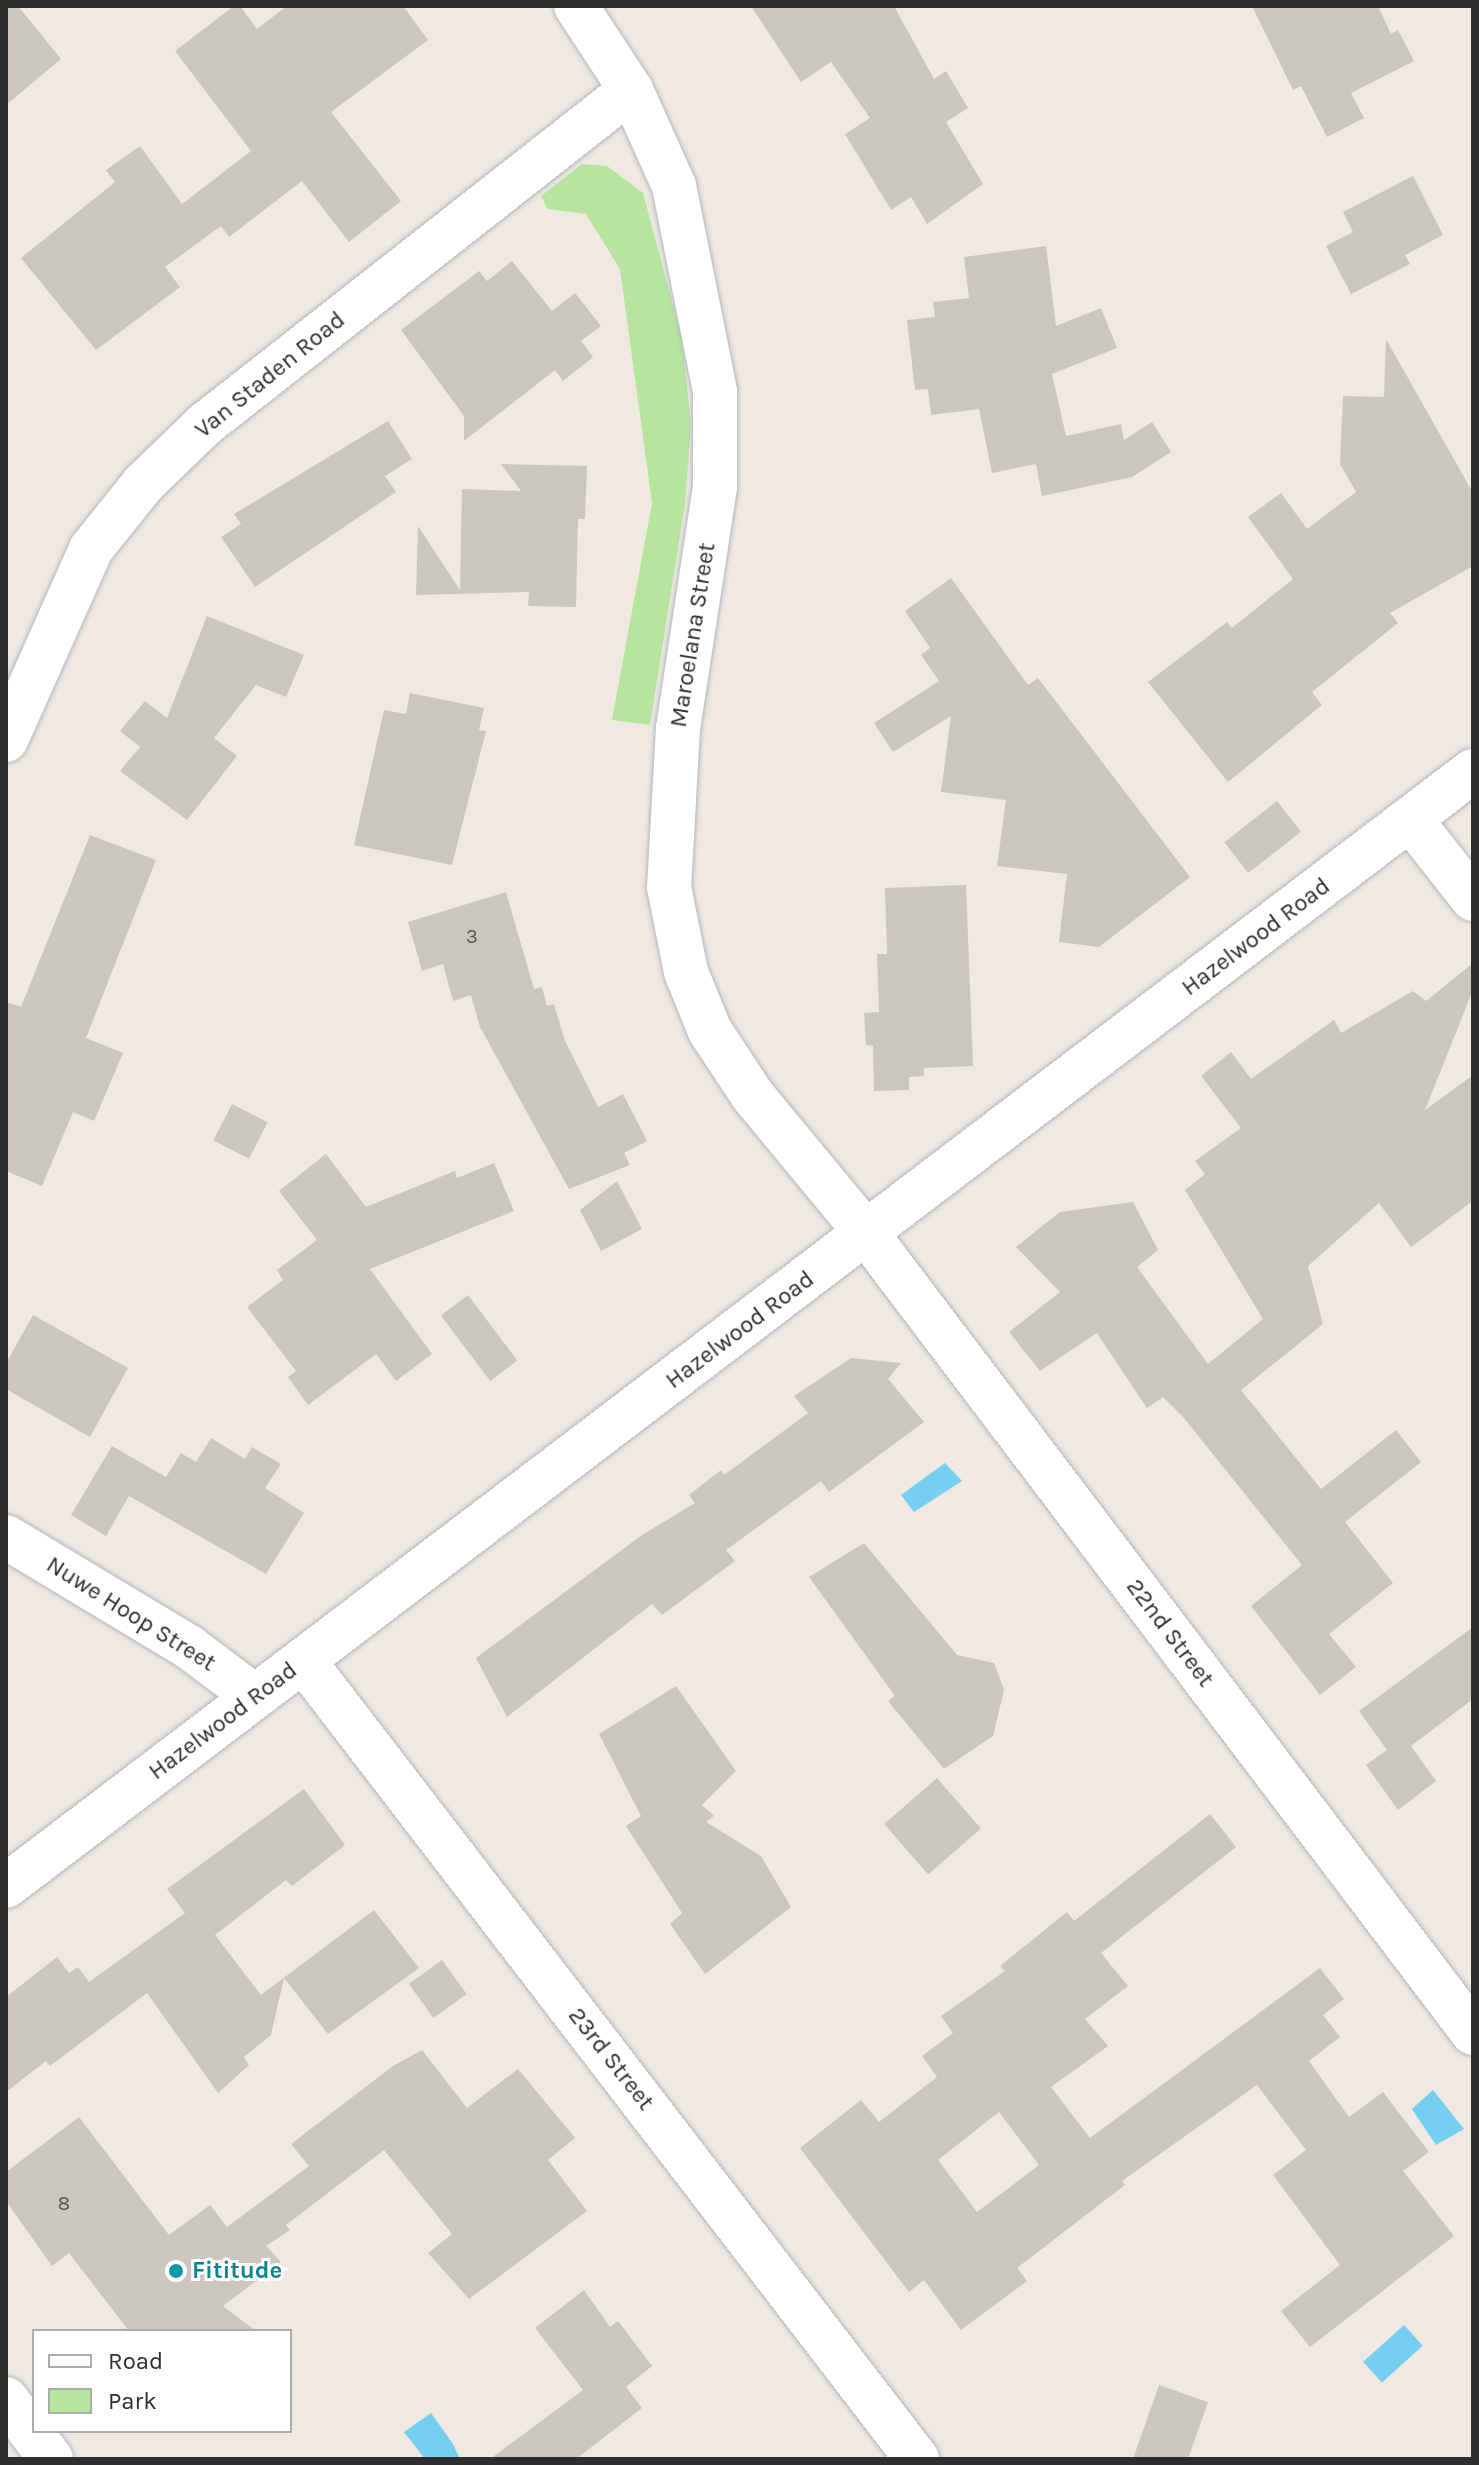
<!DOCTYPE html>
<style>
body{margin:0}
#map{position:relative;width:1479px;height:2465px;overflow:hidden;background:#efe9e1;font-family:Karla,sans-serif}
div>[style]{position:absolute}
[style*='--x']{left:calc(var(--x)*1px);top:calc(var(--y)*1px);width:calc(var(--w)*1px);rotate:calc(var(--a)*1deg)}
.green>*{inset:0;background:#b6e59e}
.water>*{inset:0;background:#75cff0;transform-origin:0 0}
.building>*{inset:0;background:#cbc7bf;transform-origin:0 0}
.roads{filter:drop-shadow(0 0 2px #b4b7c1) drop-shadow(0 0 2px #b4b7c1)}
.street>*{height:44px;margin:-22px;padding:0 22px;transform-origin:22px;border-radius:22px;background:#fff}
.dots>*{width:22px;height:22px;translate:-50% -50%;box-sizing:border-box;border:4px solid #fff;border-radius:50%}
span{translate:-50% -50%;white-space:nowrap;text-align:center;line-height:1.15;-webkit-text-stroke:6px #fff;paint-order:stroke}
.number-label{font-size:20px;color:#555452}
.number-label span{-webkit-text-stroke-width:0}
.street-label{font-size:24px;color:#2e2e2e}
.culture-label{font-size:24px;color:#0d838f;font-weight:700}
.left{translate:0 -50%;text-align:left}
.frame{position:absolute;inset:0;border:8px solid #2e2e2e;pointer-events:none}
.legend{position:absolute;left:32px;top:2329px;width:260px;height:104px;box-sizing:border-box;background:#fff;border:2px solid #ababab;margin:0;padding:10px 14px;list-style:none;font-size:24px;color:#2e2e2e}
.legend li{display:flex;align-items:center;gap:16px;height:40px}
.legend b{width:40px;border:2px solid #ababab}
</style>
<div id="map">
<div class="green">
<i style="clip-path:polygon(582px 164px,607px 166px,643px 193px,682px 338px,691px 425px,685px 504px,650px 725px,612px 720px,652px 503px,620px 269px,586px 214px,548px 209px,541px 196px)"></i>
</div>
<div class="water">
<i style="clip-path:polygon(945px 1463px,962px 1481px,914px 1512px,901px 1495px)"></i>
<i style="clip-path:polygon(1433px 2090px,1464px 2129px,1436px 2145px,1412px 2109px)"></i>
<i style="left:1404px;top:2325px;width:28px;height:55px;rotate:48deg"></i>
<i style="clip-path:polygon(431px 2413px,453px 2444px,460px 2459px,425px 2459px,404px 2432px)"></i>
</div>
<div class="building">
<i style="clip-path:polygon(6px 6px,18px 6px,61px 59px,6px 105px)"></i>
<i style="clip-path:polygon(234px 6px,240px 6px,257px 29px,287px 6px,403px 6px,428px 40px,331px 112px,401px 201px,349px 242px,302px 181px,229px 237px,221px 226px,165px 267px,180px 287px,96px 350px,21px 258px,115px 182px,106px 170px,140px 146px,182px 204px,251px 151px,175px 51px)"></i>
<i style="clip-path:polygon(751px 6px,894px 6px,934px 79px,946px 71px,968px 108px,946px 122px,983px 184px,927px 224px,911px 197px,891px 210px,845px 134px,870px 118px,831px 62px,801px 82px)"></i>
<i style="clip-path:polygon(1252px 6px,1378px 6px,1391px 34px,1398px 30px,1414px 61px,1351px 93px,1364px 118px,1327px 137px,1301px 86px,1293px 90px)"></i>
<i style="clip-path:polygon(1413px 176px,1443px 235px,1405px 255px,1410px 264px,1351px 294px,1326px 246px,1353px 232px,1343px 212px)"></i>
<i style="clip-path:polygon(1046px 246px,1056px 326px,1101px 308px,1117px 348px,1052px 374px,1066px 436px,1121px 424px,1124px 440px,1152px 422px,1171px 452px,1132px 477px,1042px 496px,1036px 464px,992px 473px,979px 409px,931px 415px,928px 389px,915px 390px,907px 320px,935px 317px,933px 302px,969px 298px,964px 257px)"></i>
<i style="clip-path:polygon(512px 261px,552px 311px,575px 293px,601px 326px,581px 341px,593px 357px,563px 381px,555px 370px,464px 441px,464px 416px,401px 330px,479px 271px,487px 281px)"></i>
<i style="clip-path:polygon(1386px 339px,1473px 493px,1473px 566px,1390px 613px,1398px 623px,1312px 692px,1322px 705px,1228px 782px,1148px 682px,1227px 622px,1232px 628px,1293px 579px,1248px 517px,1281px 493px,1307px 529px,1356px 492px,1340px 464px,1343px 396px,1384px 397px)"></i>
<i style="clip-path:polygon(388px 421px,412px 459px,385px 476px,396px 492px,255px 587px,221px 537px,241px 524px,234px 514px)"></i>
<i style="clip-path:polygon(501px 464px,587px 466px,585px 519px,578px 519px,576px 607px,528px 606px,529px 592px,416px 595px,418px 526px,460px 590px,462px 489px,521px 491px)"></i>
<i style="clip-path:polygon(951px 578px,1028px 685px,1038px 678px,1190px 877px,1099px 947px,1059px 942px,1067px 874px,997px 866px,1006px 800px,941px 792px,951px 716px,893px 752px,874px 723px,939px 681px,921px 655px,930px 648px,905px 611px)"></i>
<i style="clip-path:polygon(207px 616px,304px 655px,286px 697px,256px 685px,214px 738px,237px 756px,187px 820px,120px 771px,140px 747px,120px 731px,145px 701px,167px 718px)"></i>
<i style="clip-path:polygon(410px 693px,484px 708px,479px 730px,486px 731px,452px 865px,354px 845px,384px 710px,406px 714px)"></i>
<i style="left:1277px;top:801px;width:39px;height:67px;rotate:52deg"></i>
<i style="clip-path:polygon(90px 835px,156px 860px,86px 1038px,123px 1053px,94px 1121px,73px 1112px,42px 1186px,6px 1171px,6px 1002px,21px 1007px)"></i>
<i style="clip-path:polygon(966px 885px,973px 1066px,924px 1068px,924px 1076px,909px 1077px,909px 1090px,874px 1091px,873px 1046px,866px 1045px,864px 1013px,879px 1012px,877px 954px,887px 954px,885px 888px)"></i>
<i style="clip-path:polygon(506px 892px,534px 989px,542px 987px,547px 1006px,554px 1004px,565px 1041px,598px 1107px,623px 1094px,647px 1141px,624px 1153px,630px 1165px,569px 1189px,480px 1027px,471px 995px,453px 1001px,443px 964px,422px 971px,408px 922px)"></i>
<i style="clip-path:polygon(1473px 963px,1473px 990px,1425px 1110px,1473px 1075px,1473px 1201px,1411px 1247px,1379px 1203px,1308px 1266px,1323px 1324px,1241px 1390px,1321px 1489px,1396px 1430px,1421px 1462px,1345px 1522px,1393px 1583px,1329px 1634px,1356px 1667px,1320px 1695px,1251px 1606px,1302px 1565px,1183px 1417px,1163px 1397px,1147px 1408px,1097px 1333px,1040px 1371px,1009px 1332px,1060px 1292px,1016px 1247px,1060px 1212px,1133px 1202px,1158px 1250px,1137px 1267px,1208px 1364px,1263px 1319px,1185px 1190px,1205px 1174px,1195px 1161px,1241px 1128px,1201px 1076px,1231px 1052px,1251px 1079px,1334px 1020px,1341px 1033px,1413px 991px,1426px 1001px)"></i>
<i style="left:232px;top:1104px;width:40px;height:41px;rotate:27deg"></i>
<i style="clip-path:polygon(326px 1154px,366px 1207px,455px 1171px,457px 1178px,494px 1163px,514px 1211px,370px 1269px,432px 1354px,396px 1381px,376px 1354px,308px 1405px,288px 1377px,296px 1371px,247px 1307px,283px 1280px,277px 1270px,317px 1240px,279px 1191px)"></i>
<i style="clip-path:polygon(617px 1181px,642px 1229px,601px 1251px,580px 1210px)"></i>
<i style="left:468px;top:1295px;width:82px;height:34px;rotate:53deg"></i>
<i style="clip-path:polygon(33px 1315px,128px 1368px,90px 1437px,6px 1389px,6px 1363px)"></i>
<i style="clip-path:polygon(851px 1358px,901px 1363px,888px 1379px,924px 1422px,829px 1492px,821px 1481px,726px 1550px,735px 1561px,662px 1615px,652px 1604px,507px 1717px,476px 1658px,642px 1535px,695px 1503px,689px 1495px,721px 1470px,724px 1475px,808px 1413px,794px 1396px)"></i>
<i style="clip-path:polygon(211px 1438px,245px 1459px,252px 1447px,281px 1464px,265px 1488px,304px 1513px,266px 1574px,129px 1496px,106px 1536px,71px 1515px,112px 1446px,166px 1477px,181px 1453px,196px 1462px)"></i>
<i style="clip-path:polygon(864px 1543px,957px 1655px,994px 1663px,1004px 1690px,993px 1736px,944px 1769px,888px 1701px,895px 1696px,809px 1577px)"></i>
<i style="clip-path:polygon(1473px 1627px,1473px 1699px,1411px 1746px,1436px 1781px,1398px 1810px,1366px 1765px,1387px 1750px,1359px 1711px)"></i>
<i style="clip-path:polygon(676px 1686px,736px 1771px,702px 1805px,714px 1816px,706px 1822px,761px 1856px,791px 1907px,705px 1974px,670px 1924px,682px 1913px,626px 1826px,641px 1816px,599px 1734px)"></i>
<i style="left:937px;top:1778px;width:67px;height:70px;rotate:49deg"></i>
<i style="clip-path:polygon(304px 1789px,345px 1845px,292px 1886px,286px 1880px,215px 1935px,261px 1995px,374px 1910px,419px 1968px,328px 2034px,284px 1978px,271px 2035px,244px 2057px,249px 2065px,218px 2093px,147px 1993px,50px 2066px,46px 2061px,6px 2092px,6px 1997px,57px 1957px,69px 1973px,78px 1967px,89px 1982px,185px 1913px,167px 1889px)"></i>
<i style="clip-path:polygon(evenodd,1210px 1814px,1236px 1847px,1101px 1953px,1128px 1986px,1085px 2019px,1108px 2046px,1051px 2087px,1090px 2138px,1320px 1968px,1344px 1999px,1323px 2015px,1340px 2037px,1309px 2061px,1349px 2117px,1383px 2092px,1429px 2152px,1403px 2171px,1454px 2236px,1310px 2347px,1281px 2311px,1340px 2265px,1273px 2175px,1306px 2150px,1257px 2085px,1122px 2181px,1125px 2185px,1017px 2268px,1027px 2281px,961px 2330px,924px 2280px,909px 2292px,800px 2148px,861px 2100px,879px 2122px,937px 2077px,922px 2056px,953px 2033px,941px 2016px,1005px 1971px,1000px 1966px,1067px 1912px,1074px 1921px,1210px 1814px,999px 2112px,1039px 2165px,977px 2212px,938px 2160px,999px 2112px)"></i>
<i style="left:442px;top:1960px;width:42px;height:41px;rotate:54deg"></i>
<i style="clip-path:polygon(422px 2050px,467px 2108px,518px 2069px,575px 2138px,548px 2160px,587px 2211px,469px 2299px,428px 2253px,452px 2234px,384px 2150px,286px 2225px,290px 2230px,266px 2246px,281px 2262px,223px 2306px,256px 2331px,129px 2331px,69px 2253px,52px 2266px,6px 2201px,6px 2172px,79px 2117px,169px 2235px,210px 2205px,227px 2227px,309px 2166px,291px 2144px,393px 2066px)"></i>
<i style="clip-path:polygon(584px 2290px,610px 2327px,618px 2321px,652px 2366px,626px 2387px,642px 2408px,576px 2459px,490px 2459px,583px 2390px,535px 2328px)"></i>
<i style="clip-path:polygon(1159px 2385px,1208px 2402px,1188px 2459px,1133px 2459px)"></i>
</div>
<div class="roads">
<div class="street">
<i style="--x:576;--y:6;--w:100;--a:56.8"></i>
<i style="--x:631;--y:90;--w:105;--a:65.9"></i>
<i style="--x:674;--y:186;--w:210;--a:78.7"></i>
<i style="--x:715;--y:392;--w:95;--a:90"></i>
<i style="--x:715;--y:487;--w:244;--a:98.7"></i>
<i style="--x:678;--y:728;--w:159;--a:93.2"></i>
<i style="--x:669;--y:887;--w:87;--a:78.7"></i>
<i style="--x:686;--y:972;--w:64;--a:67.9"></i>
<i style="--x:710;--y:1031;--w:78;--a:56.5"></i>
<i style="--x:753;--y:1096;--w:179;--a:50.4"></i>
<i style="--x:867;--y:1234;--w:1003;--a:52.82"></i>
<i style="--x:6;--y:740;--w:209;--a:-66"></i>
<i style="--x:91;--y:549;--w:83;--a:-51.3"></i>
<i style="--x:143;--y:484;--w:85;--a:-44"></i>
<i style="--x:204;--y:425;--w:543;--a:-38.12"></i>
<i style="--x:1410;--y:819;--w:102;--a:51.8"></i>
<i style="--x:6;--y:1537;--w:214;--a:31"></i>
<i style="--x:189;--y:1647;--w:81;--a:37"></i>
<i style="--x:303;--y:1660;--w:1008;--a:52.46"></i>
<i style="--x:6;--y:1886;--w:1843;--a:-37.24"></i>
<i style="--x:6;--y:2399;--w:75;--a:53.1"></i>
</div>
</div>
<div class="dots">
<i style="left:176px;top:2271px;background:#0f9aa8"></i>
</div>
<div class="number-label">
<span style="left:472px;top:936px">3</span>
<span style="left:64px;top:2203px">8</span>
</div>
<div class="street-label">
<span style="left:270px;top:375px;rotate:-39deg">Van Staden Road</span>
<span style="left:693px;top:635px;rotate:-81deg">Maroelana Street</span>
<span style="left:1256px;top:937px;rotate:-37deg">Hazelwood Road</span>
<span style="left:740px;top:1330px;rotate:-37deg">Hazelwood Road</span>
<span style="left:131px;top:1614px;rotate:32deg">Nuwe Hoop Street</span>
<span style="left:1170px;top:1633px;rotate:53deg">22nd Street</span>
<span style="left:223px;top:1721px;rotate:-37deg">Hazelwood Road</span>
<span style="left:611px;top:2059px;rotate:52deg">23rd Street</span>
</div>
<div class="culture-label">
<span class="left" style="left:192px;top:2271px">Fititude</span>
</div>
<div class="frame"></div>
<ul class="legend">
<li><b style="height:10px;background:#fff"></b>Road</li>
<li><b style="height:22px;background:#b6e59e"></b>Park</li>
</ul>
</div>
